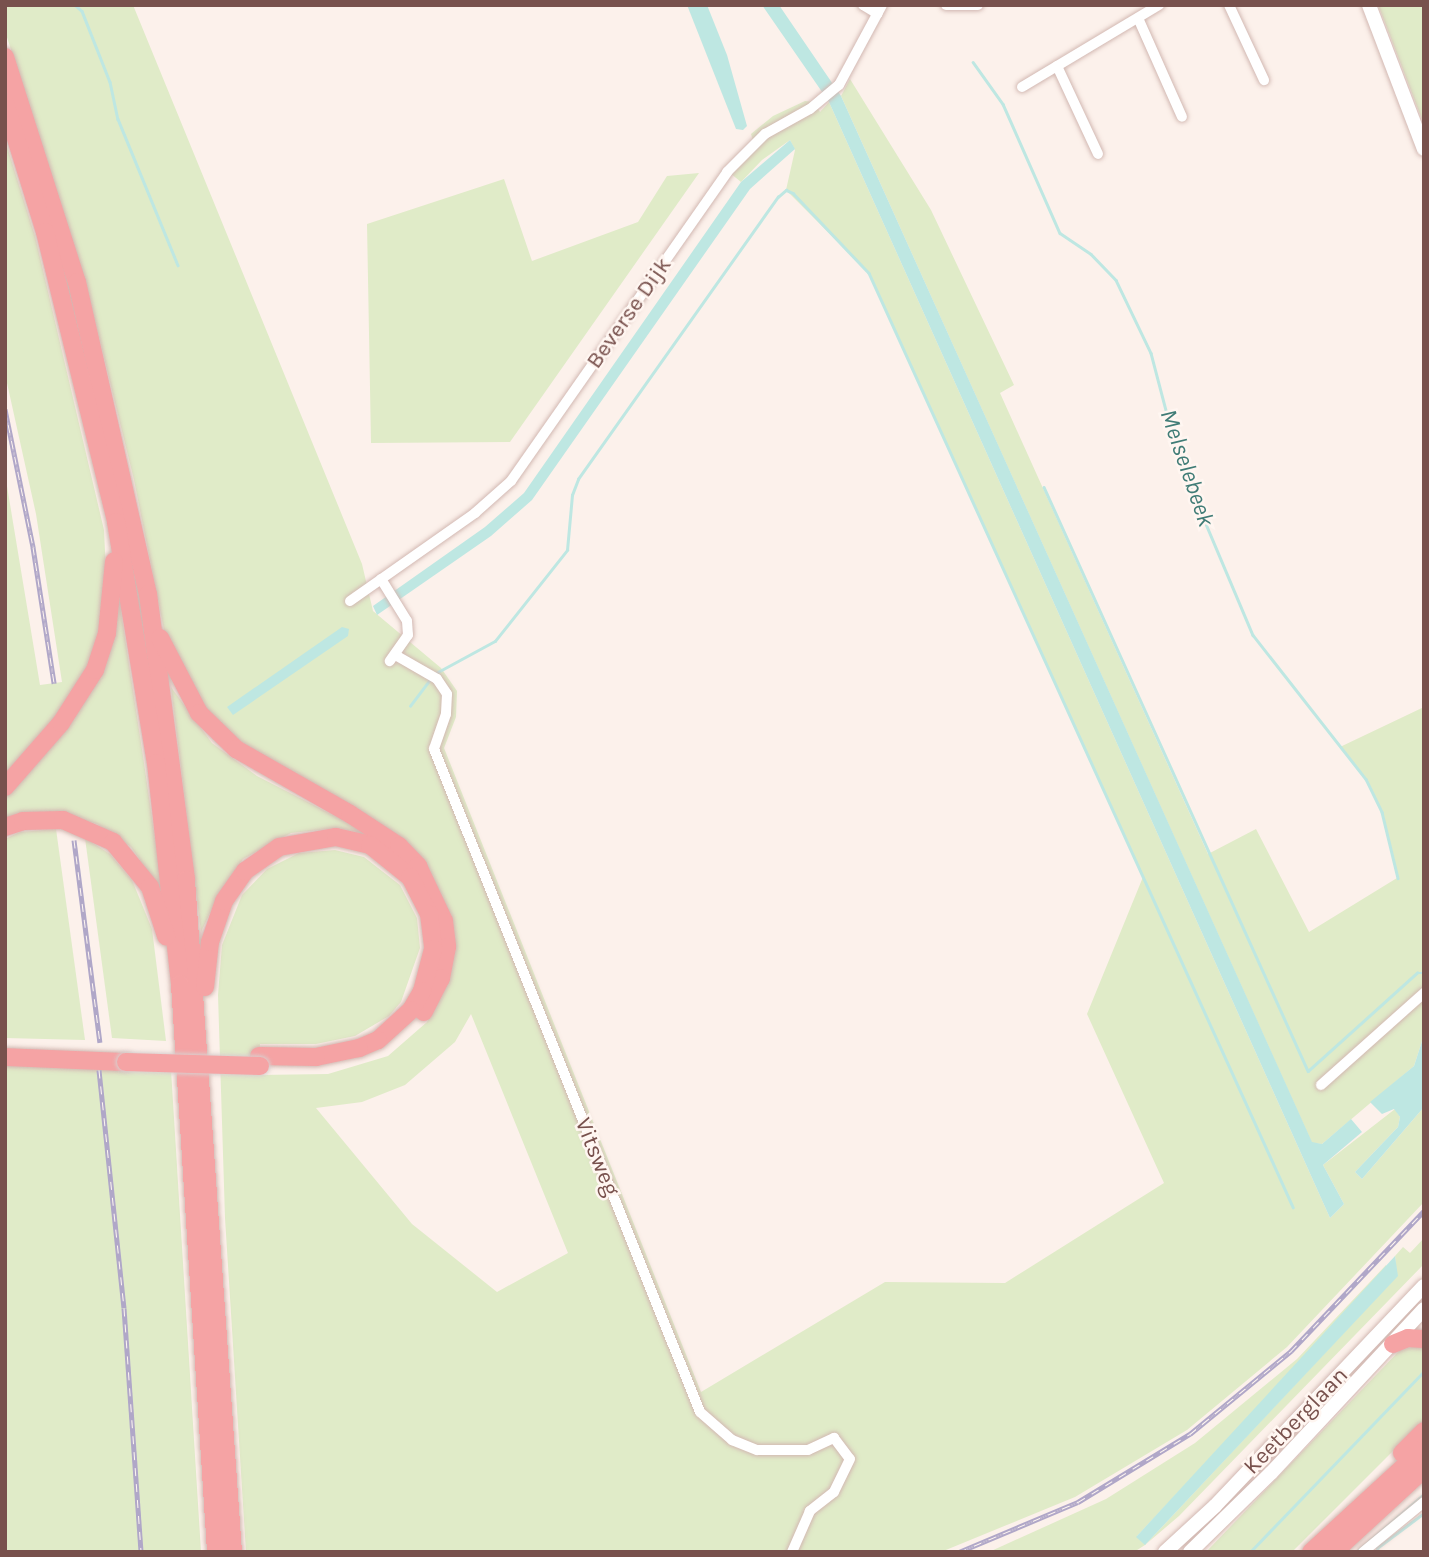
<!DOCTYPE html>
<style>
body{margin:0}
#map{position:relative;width:1429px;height:1557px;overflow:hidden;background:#fcf1eb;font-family:Karla,sans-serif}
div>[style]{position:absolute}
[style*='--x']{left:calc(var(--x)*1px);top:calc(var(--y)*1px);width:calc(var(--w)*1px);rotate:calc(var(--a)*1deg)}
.green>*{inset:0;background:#e0ebc8}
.water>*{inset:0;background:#bee7e2}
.stream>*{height:2.5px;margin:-1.25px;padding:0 1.25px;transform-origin:1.25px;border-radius:1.25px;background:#bee7e2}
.roads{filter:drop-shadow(0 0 2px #d2b8b2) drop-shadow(0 0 2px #d2b8b2)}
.minor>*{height:10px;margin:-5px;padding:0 5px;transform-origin:5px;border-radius:5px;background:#fff}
.secondary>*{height:14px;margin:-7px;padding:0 7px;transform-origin:7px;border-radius:7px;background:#fff}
.motorway>*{height:18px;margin:-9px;padding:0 9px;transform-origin:9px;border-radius:9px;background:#f5a3a4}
.rail>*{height:5px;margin-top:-2.5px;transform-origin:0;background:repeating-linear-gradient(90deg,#fff6f1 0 8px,#b0a7c8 0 16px);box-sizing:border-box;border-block:2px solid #b0a7c8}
.bridges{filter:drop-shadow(0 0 2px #d9cecd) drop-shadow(0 0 2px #d9cecd)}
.motorway-bridge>*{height:18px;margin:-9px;padding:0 9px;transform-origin:9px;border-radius:9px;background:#f5a3a4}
span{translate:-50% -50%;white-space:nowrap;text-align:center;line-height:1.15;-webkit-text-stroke:5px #fff6f1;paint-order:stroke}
.street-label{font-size:23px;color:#78514d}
.water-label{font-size:24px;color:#407c76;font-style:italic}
.frame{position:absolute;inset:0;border:7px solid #78514d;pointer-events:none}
</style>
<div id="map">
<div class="green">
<i style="clip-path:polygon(evenodd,5px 5px,133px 5px,362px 564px,373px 611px,441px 668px,457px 691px,456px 717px,444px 748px,701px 1392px,885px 1282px,1005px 1283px,1164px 1183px,1087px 1014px,1143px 877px,869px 273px,786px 190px,795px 150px,790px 140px,762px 160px,741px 182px,730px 173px,755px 147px,751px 134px,773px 116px,805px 101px,814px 102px,820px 112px,829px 102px,1330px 1218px,1344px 1204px,1323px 1165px,1395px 1109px,1400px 1117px,1398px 1127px,1355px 1172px,1362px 1179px,1424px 1107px,1424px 1202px,1287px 1347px,1187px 1430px,1075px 1497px,941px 1552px,246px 1552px,225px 1218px,218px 995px,222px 945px,242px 895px,267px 869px,299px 853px,335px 850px,364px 857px,400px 885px,417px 918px,420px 948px,401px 1002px,389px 1016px,355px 1036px,316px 1044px,260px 1044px,259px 1075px,328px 1074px,388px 1056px,427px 1022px,440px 998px,450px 920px,423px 862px,264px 762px,203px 710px,165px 635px,134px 480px,85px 280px,5px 31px,5px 5px,471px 1014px,568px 1253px,497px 1292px,412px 1224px,316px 1108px,362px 1102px,405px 1085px,455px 1042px,471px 1014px)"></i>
<i style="clip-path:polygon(1378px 5px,1424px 5px,1424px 125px,1387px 28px)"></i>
<i style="clip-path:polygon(850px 79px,931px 210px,1014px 385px,1000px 393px,1208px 854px,1256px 829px,1309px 932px,1397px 878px,1382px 812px,1366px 779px,1340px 747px,1424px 707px,1424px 1035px,1414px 1066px,1322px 1144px,1312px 1143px,841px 96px)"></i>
<i style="clip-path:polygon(5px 140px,35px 236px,104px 530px,106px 572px,100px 631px,88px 667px,55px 718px,5px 775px,5px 474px,40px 685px,62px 682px,36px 514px,5px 374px)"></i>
<i style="clip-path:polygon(699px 173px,510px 442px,371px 443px,367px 224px,504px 179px,532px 261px,638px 222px,667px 176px)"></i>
<i style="clip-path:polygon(120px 605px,143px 756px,163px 894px,131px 847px,97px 824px,58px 813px,5px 822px,5px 796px,77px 714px,104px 665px)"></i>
<i style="clip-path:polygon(171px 687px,212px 743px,257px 776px,372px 835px,338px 828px,291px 833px,243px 859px,220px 892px,201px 932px)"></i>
<i style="clip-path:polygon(56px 829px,85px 1040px,5px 1038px,5px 839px,20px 832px)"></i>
<i style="clip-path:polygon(85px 838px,110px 854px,132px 880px,152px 929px,166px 1041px,112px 1038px)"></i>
<i style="clip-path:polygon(5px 1063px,171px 1070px,201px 1552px,5px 1552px)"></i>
<i style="clip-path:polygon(1424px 1238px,1424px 1264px,1179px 1516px,1145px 1545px,1134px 1552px,989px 1552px,1106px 1499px,1195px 1443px,1297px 1359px,1386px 1265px,1386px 1270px,1137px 1536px,1146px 1544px,1397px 1276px,1395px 1256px,1403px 1247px,1410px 1253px)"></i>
<i style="clip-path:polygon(1424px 1344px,1424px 1420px,1292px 1552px,1206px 1552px,1400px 1350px)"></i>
</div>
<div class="water">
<i style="clip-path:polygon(687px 5px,707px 5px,727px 55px,747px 126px,743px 130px,736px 129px)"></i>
<i style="clip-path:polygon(762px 5px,779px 5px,841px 96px,1312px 1142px,1322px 1144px,1351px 1119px,1362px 1132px,1323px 1165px,1344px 1204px,1330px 1218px,829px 102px)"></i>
<i style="clip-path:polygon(790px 140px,795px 149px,750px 189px,532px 500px,491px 536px,377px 615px,373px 606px,485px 527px,524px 493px,741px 182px)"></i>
<i style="clip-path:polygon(342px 627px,349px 629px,348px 636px,233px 715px,227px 707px)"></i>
<i style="clip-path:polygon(1424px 1035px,1424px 1107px,1362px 1179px,1355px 1172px,1398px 1127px,1400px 1117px,1394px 1109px,1382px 1114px,1370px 1102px,1414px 1066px)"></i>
<i style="clip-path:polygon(1395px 1256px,1398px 1276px,1145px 1545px,1136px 1537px)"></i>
</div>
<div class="stream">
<i style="--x:75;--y:5;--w:9;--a:41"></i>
<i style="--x:82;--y:11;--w:76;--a:68.5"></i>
<i style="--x:110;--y:82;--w:38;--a:78"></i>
<i style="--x:118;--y:119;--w:158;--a:67.7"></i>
<i style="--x:973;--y:62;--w:52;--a:54.5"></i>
<i style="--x:1003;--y:104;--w:141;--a:66.2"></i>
<i style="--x:1060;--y:233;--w:37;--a:34"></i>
<i style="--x:1091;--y:254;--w:36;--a:46"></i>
<i style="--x:1116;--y:280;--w:81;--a:64.4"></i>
<i style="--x:1151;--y:353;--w:111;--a:75.3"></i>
<i style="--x:1179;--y:460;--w:190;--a:67.1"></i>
<i style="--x:1253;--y:635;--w:183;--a:51.9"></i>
<i style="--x:1366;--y:779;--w:37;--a:64"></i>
<i style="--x:1382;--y:812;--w:68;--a:76.4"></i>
<i style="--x:1044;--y:487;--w:641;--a:65.67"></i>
<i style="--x:1308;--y:1071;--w:147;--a:-42"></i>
<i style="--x:1417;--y:973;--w:5;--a:0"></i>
<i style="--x:436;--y:673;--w:67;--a:-28.5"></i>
<i style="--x:495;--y:641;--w:116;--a:-51.6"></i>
<i style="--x:567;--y:550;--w:55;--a:-84.8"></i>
<i style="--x:572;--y:495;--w:17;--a:-69"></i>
<i style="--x:578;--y:479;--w:346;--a:-54.7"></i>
<i style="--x:778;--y:197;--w:11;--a:-41"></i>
<i style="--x:786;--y:190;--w:8;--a:23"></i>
<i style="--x:793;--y:193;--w:110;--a:46.5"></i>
<i style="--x:869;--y:273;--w:1026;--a:65.58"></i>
<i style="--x:410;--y:706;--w:35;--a:-53"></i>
<i style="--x:1250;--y:1552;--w:251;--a:-46.1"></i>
<i style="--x:1356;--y:1552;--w:89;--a:-40.5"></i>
<i style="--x:1378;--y:1552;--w:4;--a:-104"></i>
<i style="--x:1377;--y:1548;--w:59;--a:-36.7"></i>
</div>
<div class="roads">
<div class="minor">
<i style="--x:863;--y:5;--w:17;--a:31"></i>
<i style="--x:946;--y:5;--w:32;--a:0"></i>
<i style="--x:1229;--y:5;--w:83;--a:65"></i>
<i style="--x:1138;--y:18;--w:108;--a:66"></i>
<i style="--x:1057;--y:66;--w:97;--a:65"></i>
<i style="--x:1022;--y:87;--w:160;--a:-30.9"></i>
<i style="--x:381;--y:579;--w:49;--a:58.2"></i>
<i style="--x:407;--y:621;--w:14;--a:86"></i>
<i style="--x:408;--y:635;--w:32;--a:125"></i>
<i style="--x:350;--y:601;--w:153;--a:-35.1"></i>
<i style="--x:475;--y:513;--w:48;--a:-41.6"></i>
<i style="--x:511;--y:481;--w:377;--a:-55"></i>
<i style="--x:727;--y:172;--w:54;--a:-45"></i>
<i style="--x:765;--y:134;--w:51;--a:-29.1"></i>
<i style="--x:810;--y:109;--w:38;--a:-40"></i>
<i style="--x:839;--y:85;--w:91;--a:-61.7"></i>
<i style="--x:397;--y:656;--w:46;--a:29.9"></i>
<i style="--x:437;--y:679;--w:18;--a:56"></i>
<i style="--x:447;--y:694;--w:20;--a:93"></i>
<i style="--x:446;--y:714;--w:37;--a:109"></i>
<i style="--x:434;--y:749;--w:714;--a:68.14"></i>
<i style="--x:700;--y:1412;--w:43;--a:41.2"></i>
<i style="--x:732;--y:1440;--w:27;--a:22"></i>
<i style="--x:757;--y:1450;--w:51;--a:0"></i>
<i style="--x:808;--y:1450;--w:29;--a:-25"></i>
<i style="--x:834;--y:1438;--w:26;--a:53"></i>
<i style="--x:850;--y:1459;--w:37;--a:116"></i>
<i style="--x:834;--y:1492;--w:31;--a:142"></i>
<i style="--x:810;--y:1511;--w:45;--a:113.7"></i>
<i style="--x:1321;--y:1085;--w:138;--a:-41.8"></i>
<i style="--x:1363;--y:1552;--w:79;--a:-39.3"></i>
</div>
<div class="secondary">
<i style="--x:1369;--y:5;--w:154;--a:69.1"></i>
<i style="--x:1165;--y:1552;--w:68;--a:-42.6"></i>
<i style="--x:1215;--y:1506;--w:303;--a:-46.5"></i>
<i style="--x:1190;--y:1552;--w:113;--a:-44.3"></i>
<i style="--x:1271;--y:1473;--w:224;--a:-47"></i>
</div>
<div class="motorway">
<i style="--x:5;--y:57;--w:236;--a:72.3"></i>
<i style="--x:77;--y:282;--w:320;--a:77.2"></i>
<i style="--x:148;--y:594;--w:289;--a:82.4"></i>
<i style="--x:186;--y:880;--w:674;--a:86"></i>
<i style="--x:5;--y:103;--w:135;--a:72.8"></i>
<i style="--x:45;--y:232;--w:299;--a:76.2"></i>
<i style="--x:116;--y:522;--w:244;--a:80.6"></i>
<i style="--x:156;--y:763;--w:222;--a:83.8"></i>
<i style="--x:180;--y:984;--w:569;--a:86.37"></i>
<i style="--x:160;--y:638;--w:85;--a:62.5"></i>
<i style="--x:199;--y:713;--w:52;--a:44.2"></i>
<i style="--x:236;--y:749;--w:131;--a:29.7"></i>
<i style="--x:350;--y:814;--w:59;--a:33.1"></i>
<i style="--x:399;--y:846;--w:28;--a:46"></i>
<i style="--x:418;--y:866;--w:61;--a:64.7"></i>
<i style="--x:444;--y:921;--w:26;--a:83"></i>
<i style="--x:447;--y:947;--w:32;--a:101"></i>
<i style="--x:441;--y:978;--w:38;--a:117"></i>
<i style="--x:5;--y:787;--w:85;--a:-48.8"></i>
<i style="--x:61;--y:723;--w:63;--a:-57.3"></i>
<i style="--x:95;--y:670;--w:39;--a:-72"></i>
<i style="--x:107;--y:633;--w:72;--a:-84.4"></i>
<i style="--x:5;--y:827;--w:19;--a:-18"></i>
<i style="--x:23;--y:821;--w:40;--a:-1.4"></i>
<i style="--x:63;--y:820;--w:55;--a:23.7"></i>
<i style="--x:113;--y:842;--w:58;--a:50.6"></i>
<i style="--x:150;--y:887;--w:52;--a:71.9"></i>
<i style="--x:205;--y:987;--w:45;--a:-83.7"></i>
<i style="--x:210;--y:942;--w:43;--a:-71.1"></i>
<i style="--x:224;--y:901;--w:37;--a:-55"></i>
<i style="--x:245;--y:871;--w:42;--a:-35.2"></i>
<i style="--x:279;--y:847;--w:58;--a:-10"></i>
<i style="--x:336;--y:837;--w:35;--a:13"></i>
<i style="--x:370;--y:845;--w:51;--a:38.7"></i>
<i style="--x:410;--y:877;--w:42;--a:62.8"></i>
<i style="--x:429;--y:914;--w:35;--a:83"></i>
<i style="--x:433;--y:949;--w:43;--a:104.7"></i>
<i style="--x:422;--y:991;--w:22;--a:120"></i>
<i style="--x:411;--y:1010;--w:45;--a:137.7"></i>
<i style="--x:378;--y:1040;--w:21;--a:157"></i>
<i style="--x:359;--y:1048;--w:44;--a:168.2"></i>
<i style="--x:316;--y:1057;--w:57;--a:-179"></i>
<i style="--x:5;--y:1057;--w:121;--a:2.4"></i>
<i style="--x:1393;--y:1344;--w:16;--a:-22"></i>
<i style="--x:1408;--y:1338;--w:16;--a:4"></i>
<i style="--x:1402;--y:1453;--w:31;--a:-45"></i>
<i style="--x:1311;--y:1552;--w:154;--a:-42.6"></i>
<i style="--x:1334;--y:1552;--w:122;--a:-42.7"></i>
</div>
</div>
<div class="rail">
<i style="--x:5;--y:409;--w:141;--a:78.5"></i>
<i style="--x:33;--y:547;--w:138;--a:81.2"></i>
<i style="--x:74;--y:840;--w:204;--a:82.7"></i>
<i style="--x:99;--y:1070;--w:239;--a:84"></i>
<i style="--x:124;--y:1308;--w:245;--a:86"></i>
<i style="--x:959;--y:1552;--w:129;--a:-22.8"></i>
<i style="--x:1078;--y:1502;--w:131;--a:-31.3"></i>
<i style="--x:1190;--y:1434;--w:131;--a:-39.4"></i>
<i style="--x:1291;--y:1351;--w:193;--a:-46.5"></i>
</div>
<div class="bridges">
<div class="motorway-bridge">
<i style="--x:126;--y:1062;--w:134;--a:1.7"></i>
</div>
</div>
<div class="street-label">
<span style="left:629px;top:313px;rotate:-55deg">Beverse Dijk</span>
<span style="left:597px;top:1157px;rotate:68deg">Vitsweg</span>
<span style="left:1296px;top:1421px;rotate:-46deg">Keetberglaan</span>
</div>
<div class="water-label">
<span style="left:1187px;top:468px;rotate:71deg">Melselebeek</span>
</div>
<div class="frame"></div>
</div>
